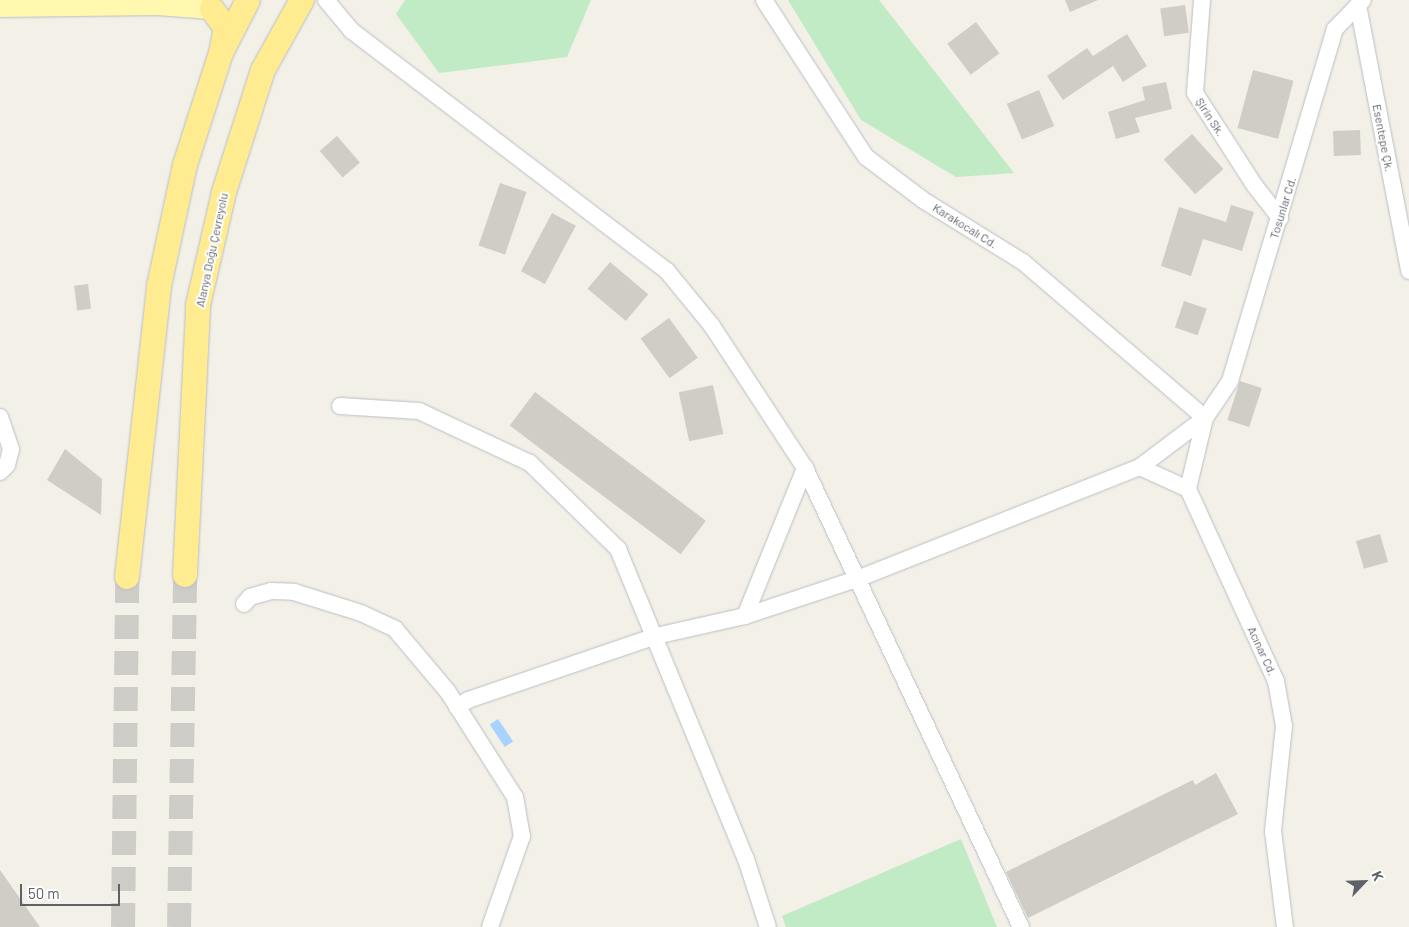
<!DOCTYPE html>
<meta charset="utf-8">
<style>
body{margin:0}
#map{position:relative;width:1409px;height:927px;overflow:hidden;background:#f2f0e7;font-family:Barlow,sans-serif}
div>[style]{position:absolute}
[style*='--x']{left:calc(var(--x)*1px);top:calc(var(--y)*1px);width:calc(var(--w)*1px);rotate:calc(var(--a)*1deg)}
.green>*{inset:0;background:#c1ebc4}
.water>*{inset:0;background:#a9d3ff;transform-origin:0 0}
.building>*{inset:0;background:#cfcdc5;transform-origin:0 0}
.highway-tunnel>*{height:24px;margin-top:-12px;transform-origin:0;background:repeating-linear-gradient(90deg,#cdccc7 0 24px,transparent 0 36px)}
.roads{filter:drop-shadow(0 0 1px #bbbec3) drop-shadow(0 0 1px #bbbec3)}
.minor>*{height:16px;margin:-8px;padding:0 8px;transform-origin:8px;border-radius:8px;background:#fff}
.major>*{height:20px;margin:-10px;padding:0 10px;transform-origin:10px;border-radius:10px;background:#fff8ae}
.highway>*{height:24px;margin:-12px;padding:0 12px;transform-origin:12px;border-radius:12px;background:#ffeb90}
span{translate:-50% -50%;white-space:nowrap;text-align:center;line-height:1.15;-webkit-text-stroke:4px #fff;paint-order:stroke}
.street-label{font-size:12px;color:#5e6268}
.north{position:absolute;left:1339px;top:857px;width:50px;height:50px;-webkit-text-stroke:4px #fff;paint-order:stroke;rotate:66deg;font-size:14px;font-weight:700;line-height:20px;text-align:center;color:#5e6268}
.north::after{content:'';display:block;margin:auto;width:18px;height:22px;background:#5e6268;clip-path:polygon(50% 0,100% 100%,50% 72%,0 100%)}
.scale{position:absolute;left:20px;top:884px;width:100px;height:22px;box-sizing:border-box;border:2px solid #5e6268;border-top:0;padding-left:6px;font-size:15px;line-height:18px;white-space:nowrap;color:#5e6268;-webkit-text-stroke:4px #fff;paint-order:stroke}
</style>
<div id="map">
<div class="green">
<i style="clip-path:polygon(405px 0,591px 0,567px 57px,439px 73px,396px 14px)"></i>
<i style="clip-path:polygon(788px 0,879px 0,1014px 173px,956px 177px,861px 120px)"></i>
<i style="clip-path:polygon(961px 839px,997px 927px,786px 927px,782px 916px)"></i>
</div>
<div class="water">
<i style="left:498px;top:719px;width:27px;height:10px;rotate:56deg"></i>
</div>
<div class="building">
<i style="clip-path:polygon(1065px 0,1098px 0,1070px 12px)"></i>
<i style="left:1185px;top:5px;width:28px;height:25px;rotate:82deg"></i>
<i style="left:976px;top:22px;width:39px;height:36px;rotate:53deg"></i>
<i style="clip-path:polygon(1127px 34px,1147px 66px,1123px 82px,1113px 66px,1063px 100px,1047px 76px,1087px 48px,1093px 56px)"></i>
<i style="left:1253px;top:70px;width:42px;height:60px;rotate:15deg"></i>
<i style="clip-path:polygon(1166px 82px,1172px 109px,1135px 118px,1140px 132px,1116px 139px,1108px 112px,1145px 100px,1142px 87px)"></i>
<i style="left:1039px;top:90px;width:39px;height:35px;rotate:67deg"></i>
<i style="left:1360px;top:130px;width:25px;height:27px;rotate:88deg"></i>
<i style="left:1192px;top:134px;width:47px;height:38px;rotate:48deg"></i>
<i style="left:337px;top:136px;width:35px;height:23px;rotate:49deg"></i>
<i style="left:500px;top:183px;width:28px;height:66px;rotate:19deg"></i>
<i style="clip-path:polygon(1231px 205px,1254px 212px,1242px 251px,1203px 239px,1191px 276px,1161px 266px,1179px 207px,1226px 222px)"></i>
<i style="left:552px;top:213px;width:27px;height:66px;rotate:28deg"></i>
<i style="left:610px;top:262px;width:50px;height:35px;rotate:40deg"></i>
<i style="left:88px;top:284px;width:25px;height:14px;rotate:83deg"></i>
<i style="left:1184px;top:301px;width:24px;height:28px;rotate:19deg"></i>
<i style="left:669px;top:318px;width:49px;height:35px;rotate:54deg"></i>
<i style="left:1240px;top:381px;width:23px;height:41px;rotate:18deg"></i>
<i style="left:713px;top:385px;width:50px;height:35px;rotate:78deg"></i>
<i style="left:535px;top:392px;width:214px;height:42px;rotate:37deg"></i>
<i style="clip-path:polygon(65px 449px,102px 479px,101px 515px,47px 480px)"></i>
<i style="left:1380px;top:534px;width:29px;height:25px;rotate:74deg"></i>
<i style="clip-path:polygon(1216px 773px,1238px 814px,1028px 918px,1006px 872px,1193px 780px,1195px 785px)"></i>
<i style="clip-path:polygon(0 870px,40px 927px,0 927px)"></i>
</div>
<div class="highway-tunnel">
<i style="--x:123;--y:927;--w:350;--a:-89.3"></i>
<i style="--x:179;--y:927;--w:352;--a:-89"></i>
</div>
<div class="roads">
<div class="minor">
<i style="--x:326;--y:0;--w:40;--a:50"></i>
<i style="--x:352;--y:31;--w:396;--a:37.3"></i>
<i style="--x:667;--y:271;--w:71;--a:50.7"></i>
<i style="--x:712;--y:326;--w:170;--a:56.8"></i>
<i style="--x:805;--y:468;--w:507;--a:64.8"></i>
<i style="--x:764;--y:0;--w:187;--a:57"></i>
<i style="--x:866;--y:157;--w:71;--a:37"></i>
<i style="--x:923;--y:200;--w:118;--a:31.8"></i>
<i style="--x:1023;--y:262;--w:240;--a:40.6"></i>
<i style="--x:1202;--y:0;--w:93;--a:94.3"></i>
<i style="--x:1195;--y:93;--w:111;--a:57.2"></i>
<i style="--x:1255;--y:186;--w:41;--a:52"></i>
<i style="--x:1358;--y:5;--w:271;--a:79.1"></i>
<i style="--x:340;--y:406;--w:79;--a:3.6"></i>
<i style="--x:419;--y:411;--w:123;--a:25.1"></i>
<i style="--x:530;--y:463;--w:123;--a:44.3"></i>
<i style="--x:618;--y:549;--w:335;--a:67.6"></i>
<i style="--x:746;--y:859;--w:71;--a:72.1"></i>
<i style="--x:0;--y:417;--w:34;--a:71"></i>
<i style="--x:11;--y:449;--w:16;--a:104"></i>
<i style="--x:7;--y:465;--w:10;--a:135"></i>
<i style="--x:1205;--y:418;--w:73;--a:103.5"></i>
<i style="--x:1188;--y:489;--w:211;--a:65.4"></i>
<i style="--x:1276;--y:681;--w:46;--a:79.9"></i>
<i style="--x:1284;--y:726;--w:106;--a:96"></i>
<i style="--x:1273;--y:831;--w:97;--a:82.9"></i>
<i style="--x:1188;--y:489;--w:53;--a:-155.4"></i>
<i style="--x:1140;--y:467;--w:81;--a:-37"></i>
<i style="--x:1205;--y:418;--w:45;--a:-56"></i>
<i style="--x:1230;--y:381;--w:367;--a:-73.4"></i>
<i style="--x:1335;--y:29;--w:40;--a:-46"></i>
<i style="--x:244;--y:604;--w:9;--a:-49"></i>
<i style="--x:250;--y:597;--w:22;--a:-16"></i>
<i style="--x:271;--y:591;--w:23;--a:2"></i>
<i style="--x:294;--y:592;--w:70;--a:17.4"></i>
<i style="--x:361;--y:613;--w:38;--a:25"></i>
<i style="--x:395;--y:629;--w:82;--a:49.9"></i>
<i style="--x:448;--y:692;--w:125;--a:57.5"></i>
<i style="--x:515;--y:797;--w:40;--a:80"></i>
<i style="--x:522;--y:836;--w:96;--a:109.4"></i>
<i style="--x:745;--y:616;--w:160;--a:-67.9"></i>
<i style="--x:457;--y:707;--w:13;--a:-32"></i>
<i style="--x:468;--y:700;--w:199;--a:-18.8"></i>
<i style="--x:656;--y:636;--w:91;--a:-12.7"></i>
<i style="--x:745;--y:616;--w:118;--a:-18.3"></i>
<i style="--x:857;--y:579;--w:304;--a:-21.6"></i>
</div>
<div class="major">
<i style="--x:0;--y:7;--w:157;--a:-0.7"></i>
<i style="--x:157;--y:5;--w:55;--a:4.2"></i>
</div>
<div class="highway">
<i style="--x:212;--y:9;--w:24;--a:54"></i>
<i style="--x:226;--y:28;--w:21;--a:101"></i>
<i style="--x:185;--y:575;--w:270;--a:-87.2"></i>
<i style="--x:198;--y:305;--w:116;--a:-77"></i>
<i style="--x:224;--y:192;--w:128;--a:-72.3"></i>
<i style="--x:263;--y:70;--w:80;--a:-60.9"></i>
<i style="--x:127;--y:577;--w:293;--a:-83.7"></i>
<i style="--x:159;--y:286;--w:124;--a:-77.9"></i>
<i style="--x:185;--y:165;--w:118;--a:-72.2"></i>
<i style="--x:221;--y:53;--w:59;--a:-63"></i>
</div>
</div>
<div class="street-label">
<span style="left:1210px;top:117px;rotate:57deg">Şirin Sk.</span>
<span style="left:1383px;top:138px;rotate:79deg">Esentepe Çk.</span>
<span style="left:1283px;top:208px;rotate:-73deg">Tosunlar Cd.</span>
<span style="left:965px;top:226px;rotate:32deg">Karakocalı Cd.</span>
<span style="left:212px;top:250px;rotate:-78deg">Alanya Doğu Çevreyolu</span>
<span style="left:1262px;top:651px;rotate:65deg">Acınar Cd.</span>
</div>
<div class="north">K</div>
<div class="scale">50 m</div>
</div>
